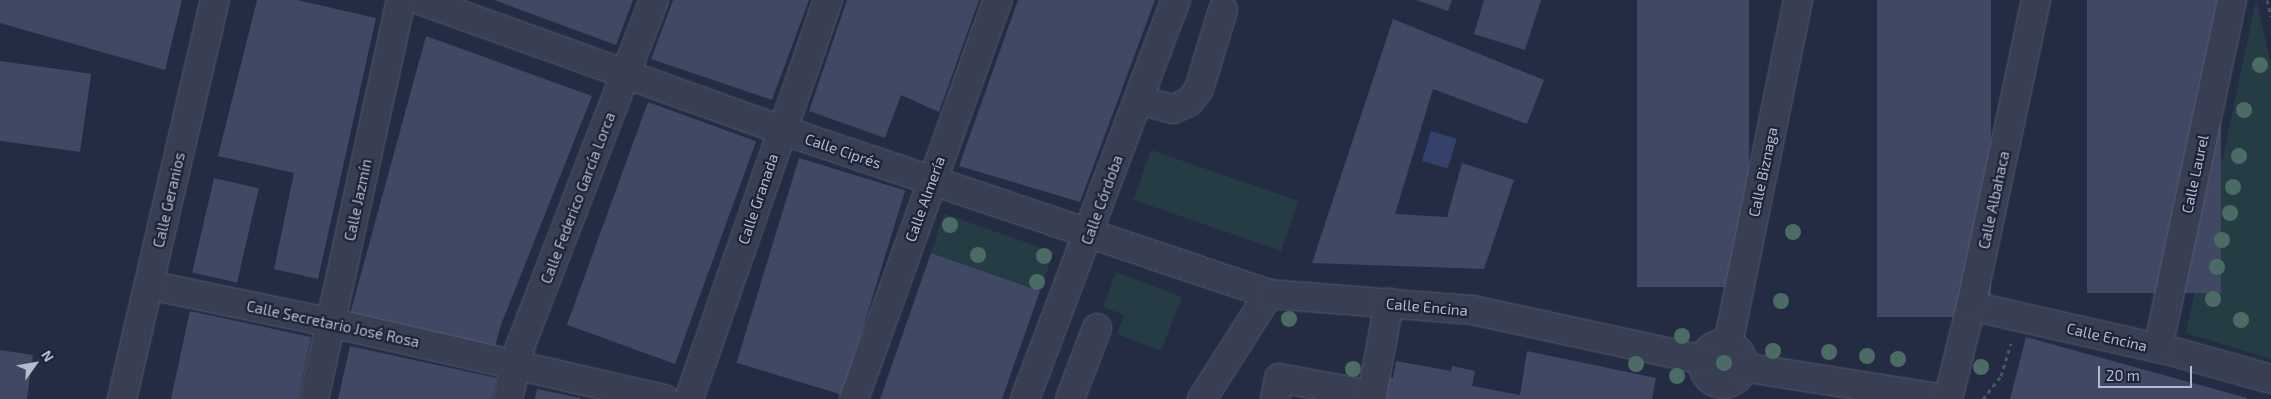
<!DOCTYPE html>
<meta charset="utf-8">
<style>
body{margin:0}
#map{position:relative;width:2271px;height:399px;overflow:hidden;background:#232c43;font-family:"Exo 2",sans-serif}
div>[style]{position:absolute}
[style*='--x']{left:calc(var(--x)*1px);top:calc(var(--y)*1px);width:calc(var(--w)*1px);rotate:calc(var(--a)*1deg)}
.green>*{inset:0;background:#253c44;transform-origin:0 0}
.water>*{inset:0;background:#34416a;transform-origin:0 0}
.building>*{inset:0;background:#404864;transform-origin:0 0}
.path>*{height:3px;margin-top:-1.5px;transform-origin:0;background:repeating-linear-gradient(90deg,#445961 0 4px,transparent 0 8px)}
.roads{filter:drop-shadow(0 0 1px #535a6d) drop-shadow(0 0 1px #535a6d)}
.minor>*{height:28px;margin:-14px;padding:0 14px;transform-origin:14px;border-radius:14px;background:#383f53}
.minor>.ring{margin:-14px;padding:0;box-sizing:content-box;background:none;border:28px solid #383f53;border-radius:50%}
.trees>*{width:16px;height:16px;margin:-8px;border-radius:50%;background:#4a6c64}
span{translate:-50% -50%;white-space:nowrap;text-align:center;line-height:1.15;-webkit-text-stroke:4.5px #1d2438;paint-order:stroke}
.street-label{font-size:15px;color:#b5bacd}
.north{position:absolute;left:10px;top:339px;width:50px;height:50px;-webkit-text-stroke:4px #1d2438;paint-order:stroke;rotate:58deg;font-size:14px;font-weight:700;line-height:20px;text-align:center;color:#b5bacd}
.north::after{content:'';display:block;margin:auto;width:18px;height:22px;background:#b5bacd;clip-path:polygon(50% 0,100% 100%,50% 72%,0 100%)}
.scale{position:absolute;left:2098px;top:366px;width:94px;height:22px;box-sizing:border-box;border:2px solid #b5bacd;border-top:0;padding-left:6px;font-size:15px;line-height:18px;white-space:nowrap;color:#b5bacd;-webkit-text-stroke:4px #1d2438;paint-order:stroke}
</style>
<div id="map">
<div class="green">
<i style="clip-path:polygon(2256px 0,2271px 63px,2271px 359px,2186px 333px)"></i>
<i style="left:1151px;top:150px;width:156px;height:53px;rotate:19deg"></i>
<i style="left:944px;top:214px;width:116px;height:41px;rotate:19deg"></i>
<i style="clip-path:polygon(1116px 272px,1182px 297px,1161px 351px,1117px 334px,1124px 315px,1103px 307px)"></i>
</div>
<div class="water">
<i style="left:1431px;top:131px;width:27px;height:31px;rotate:17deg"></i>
</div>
<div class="building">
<i style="clip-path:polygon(0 0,182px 0,165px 70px,0 23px)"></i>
<i style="clip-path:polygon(257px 0,297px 0,376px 18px,318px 279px,274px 269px,294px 173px,218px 156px)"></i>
<i style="clip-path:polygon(494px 0,633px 0,616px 45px)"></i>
<i style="clip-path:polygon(673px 0,809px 0,772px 100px,651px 59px)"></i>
<i style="clip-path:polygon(847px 0,979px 0,939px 112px,901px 95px,885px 138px,809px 111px)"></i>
<i style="clip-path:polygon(1018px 0,1155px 0,1080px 202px,959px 166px)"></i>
<i style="clip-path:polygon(1416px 0,1452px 0,1448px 11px)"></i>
<i style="clip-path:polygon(1484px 0,1541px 0,1525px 50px,1474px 34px)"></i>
<i style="left:1637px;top:0;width:112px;height:287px"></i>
<i style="left:1877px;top:0;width:114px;height:317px"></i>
<i style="left:2087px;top:0;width:134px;height:293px"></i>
<i style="clip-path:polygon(1393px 19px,1544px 80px,1527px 124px,1433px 89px,1395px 214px,1447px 217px,1462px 163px,1514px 180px,1484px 269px,1312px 263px)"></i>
<i style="clip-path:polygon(426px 36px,592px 96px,501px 325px,494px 350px,350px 314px)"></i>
<i style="left:0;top:61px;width:92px;height:79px;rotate:8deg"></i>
<i style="left:648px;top:102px;width:115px;height:237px;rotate:20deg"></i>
<i style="left:799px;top:158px;width:111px;height:214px;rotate:17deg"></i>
<i style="left:214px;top:178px;width:46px;height:97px;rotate:13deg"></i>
<i style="clip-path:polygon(931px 253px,1040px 291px,1002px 399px,880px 399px)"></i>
<i style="clip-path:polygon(190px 311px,311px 337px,298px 399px,171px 399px)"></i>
<i style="clip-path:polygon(2026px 337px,2247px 398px,2247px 399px,2010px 399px)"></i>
<i style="clip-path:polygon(350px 346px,497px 378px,492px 399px,338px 399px)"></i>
<i style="clip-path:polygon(0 350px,33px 355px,27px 399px,0 399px)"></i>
<i style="clip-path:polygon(1527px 351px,1656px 378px,1652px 399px,1378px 399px,1382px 376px,1393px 378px,1396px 361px,1451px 371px,1452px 366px,1475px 371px,1472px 386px,1520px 395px)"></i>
<i style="clip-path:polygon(537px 389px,580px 398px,580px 399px,535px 399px)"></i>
</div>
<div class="path">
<i style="--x:2267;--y:0;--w:17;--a:77"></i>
<i style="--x:1983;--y:399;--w:29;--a:-52"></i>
<i style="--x:2001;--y:376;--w:34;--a:-73"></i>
</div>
<div class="roads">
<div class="minor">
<i style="--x:420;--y:0;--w:385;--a:19.8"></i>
<i style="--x:782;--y:130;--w:514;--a:18.61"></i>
<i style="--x:1139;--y:100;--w:35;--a:15"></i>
<i style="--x:1173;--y:109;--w:17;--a:-24"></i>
<i style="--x:1189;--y:102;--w:16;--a:-52"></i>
<i style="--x:1199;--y:89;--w:83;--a:-73.1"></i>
<i style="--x:149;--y:285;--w:187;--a:11.7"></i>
<i style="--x:332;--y:323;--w:341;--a:12.9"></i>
<i style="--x:1971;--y:306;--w:205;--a:12.7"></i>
<i style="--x:2171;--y:351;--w:104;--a:15.6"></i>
<i style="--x:1728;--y:344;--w:351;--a:-78.5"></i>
<i class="ring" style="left:1703px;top:344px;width:12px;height:12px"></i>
<i style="--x:2158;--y:348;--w:356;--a:-78"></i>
<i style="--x:1743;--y:367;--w:205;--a:9"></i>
<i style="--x:122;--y:399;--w:410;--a:-76.9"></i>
<i style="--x:314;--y:399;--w:408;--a:-77.7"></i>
<i style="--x:508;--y:399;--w:53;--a:-77"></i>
<i style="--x:520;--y:347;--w:372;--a:-68.9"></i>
<i style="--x:689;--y:399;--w:423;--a:-70.8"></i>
<i style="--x:854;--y:399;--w:424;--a:-70.2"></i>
<i style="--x:1025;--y:399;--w:427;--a:-69.3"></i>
<i style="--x:1070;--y:399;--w:76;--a:-69.2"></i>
<i style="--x:1202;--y:399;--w:125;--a:-57.5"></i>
<i style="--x:1269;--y:294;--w:204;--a:4.5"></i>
<i style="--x:1472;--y:310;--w:237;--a:12.2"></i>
<i style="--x:1275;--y:399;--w:21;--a:-79"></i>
<i style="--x:1279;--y:378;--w:95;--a:10.4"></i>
<i style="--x:1372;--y:395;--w:94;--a:-79.5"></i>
<i style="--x:1948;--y:399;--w:96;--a:-76.1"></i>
<i style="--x:1971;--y:306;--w:313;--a:-78"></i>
</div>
</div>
<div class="trees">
<i style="left:2260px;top:65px"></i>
<i style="left:2244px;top:110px"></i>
<i style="left:2239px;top:156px"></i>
<i style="left:2233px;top:187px"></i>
<i style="left:2230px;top:213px"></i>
<i style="left:950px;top:225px"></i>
<i style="left:1793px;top:232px"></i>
<i style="left:2222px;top:240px"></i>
<i style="left:978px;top:255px"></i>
<i style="left:1044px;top:256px"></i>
<i style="left:2217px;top:267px"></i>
<i style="left:1037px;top:282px"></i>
<i style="left:2213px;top:299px"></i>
<i style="left:1781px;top:301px"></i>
<i style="left:1289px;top:319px"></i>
<i style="left:2241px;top:320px"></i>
<i style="left:1682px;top:336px"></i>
<i style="left:1773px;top:351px"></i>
<i style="left:1829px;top:352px"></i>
<i style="left:1867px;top:356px"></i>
<i style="left:1898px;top:359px"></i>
<i style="left:1724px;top:363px"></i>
<i style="left:1636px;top:364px"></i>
<i style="left:1981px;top:367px"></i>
<i style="left:1353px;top:369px"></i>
<i style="left:1677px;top:376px"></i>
</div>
<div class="street-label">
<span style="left:843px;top:151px;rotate:19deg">Calle Ciprés</span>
<span style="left:1763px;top:172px;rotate:-78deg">Calle Biznaga</span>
<span style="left:2195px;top:174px;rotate:-78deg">Calle Laurel</span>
<span style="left:578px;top:198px;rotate:-69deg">Calle Federico García Lorca</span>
<span style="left:758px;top:199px;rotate:-71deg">Calle Granada</span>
<span style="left:925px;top:199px;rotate:-70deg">Calle Almería</span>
<span style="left:169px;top:200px;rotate:-77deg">Calle Geranios</span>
<span style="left:358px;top:200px;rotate:-78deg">Calle Jazmín</span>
<span style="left:1102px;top:200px;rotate:-70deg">Calle Córdoba</span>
<span style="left:1994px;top:200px;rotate:-78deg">Calle Albahaca</span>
<span style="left:1427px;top:307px;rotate:5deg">Calle Encina</span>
<span style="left:333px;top:324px;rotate:12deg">Calle Secretario José Rosa</span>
<span style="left:2107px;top:337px;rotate:13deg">Calle Encina</span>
</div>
<div class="north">N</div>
<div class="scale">20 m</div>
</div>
